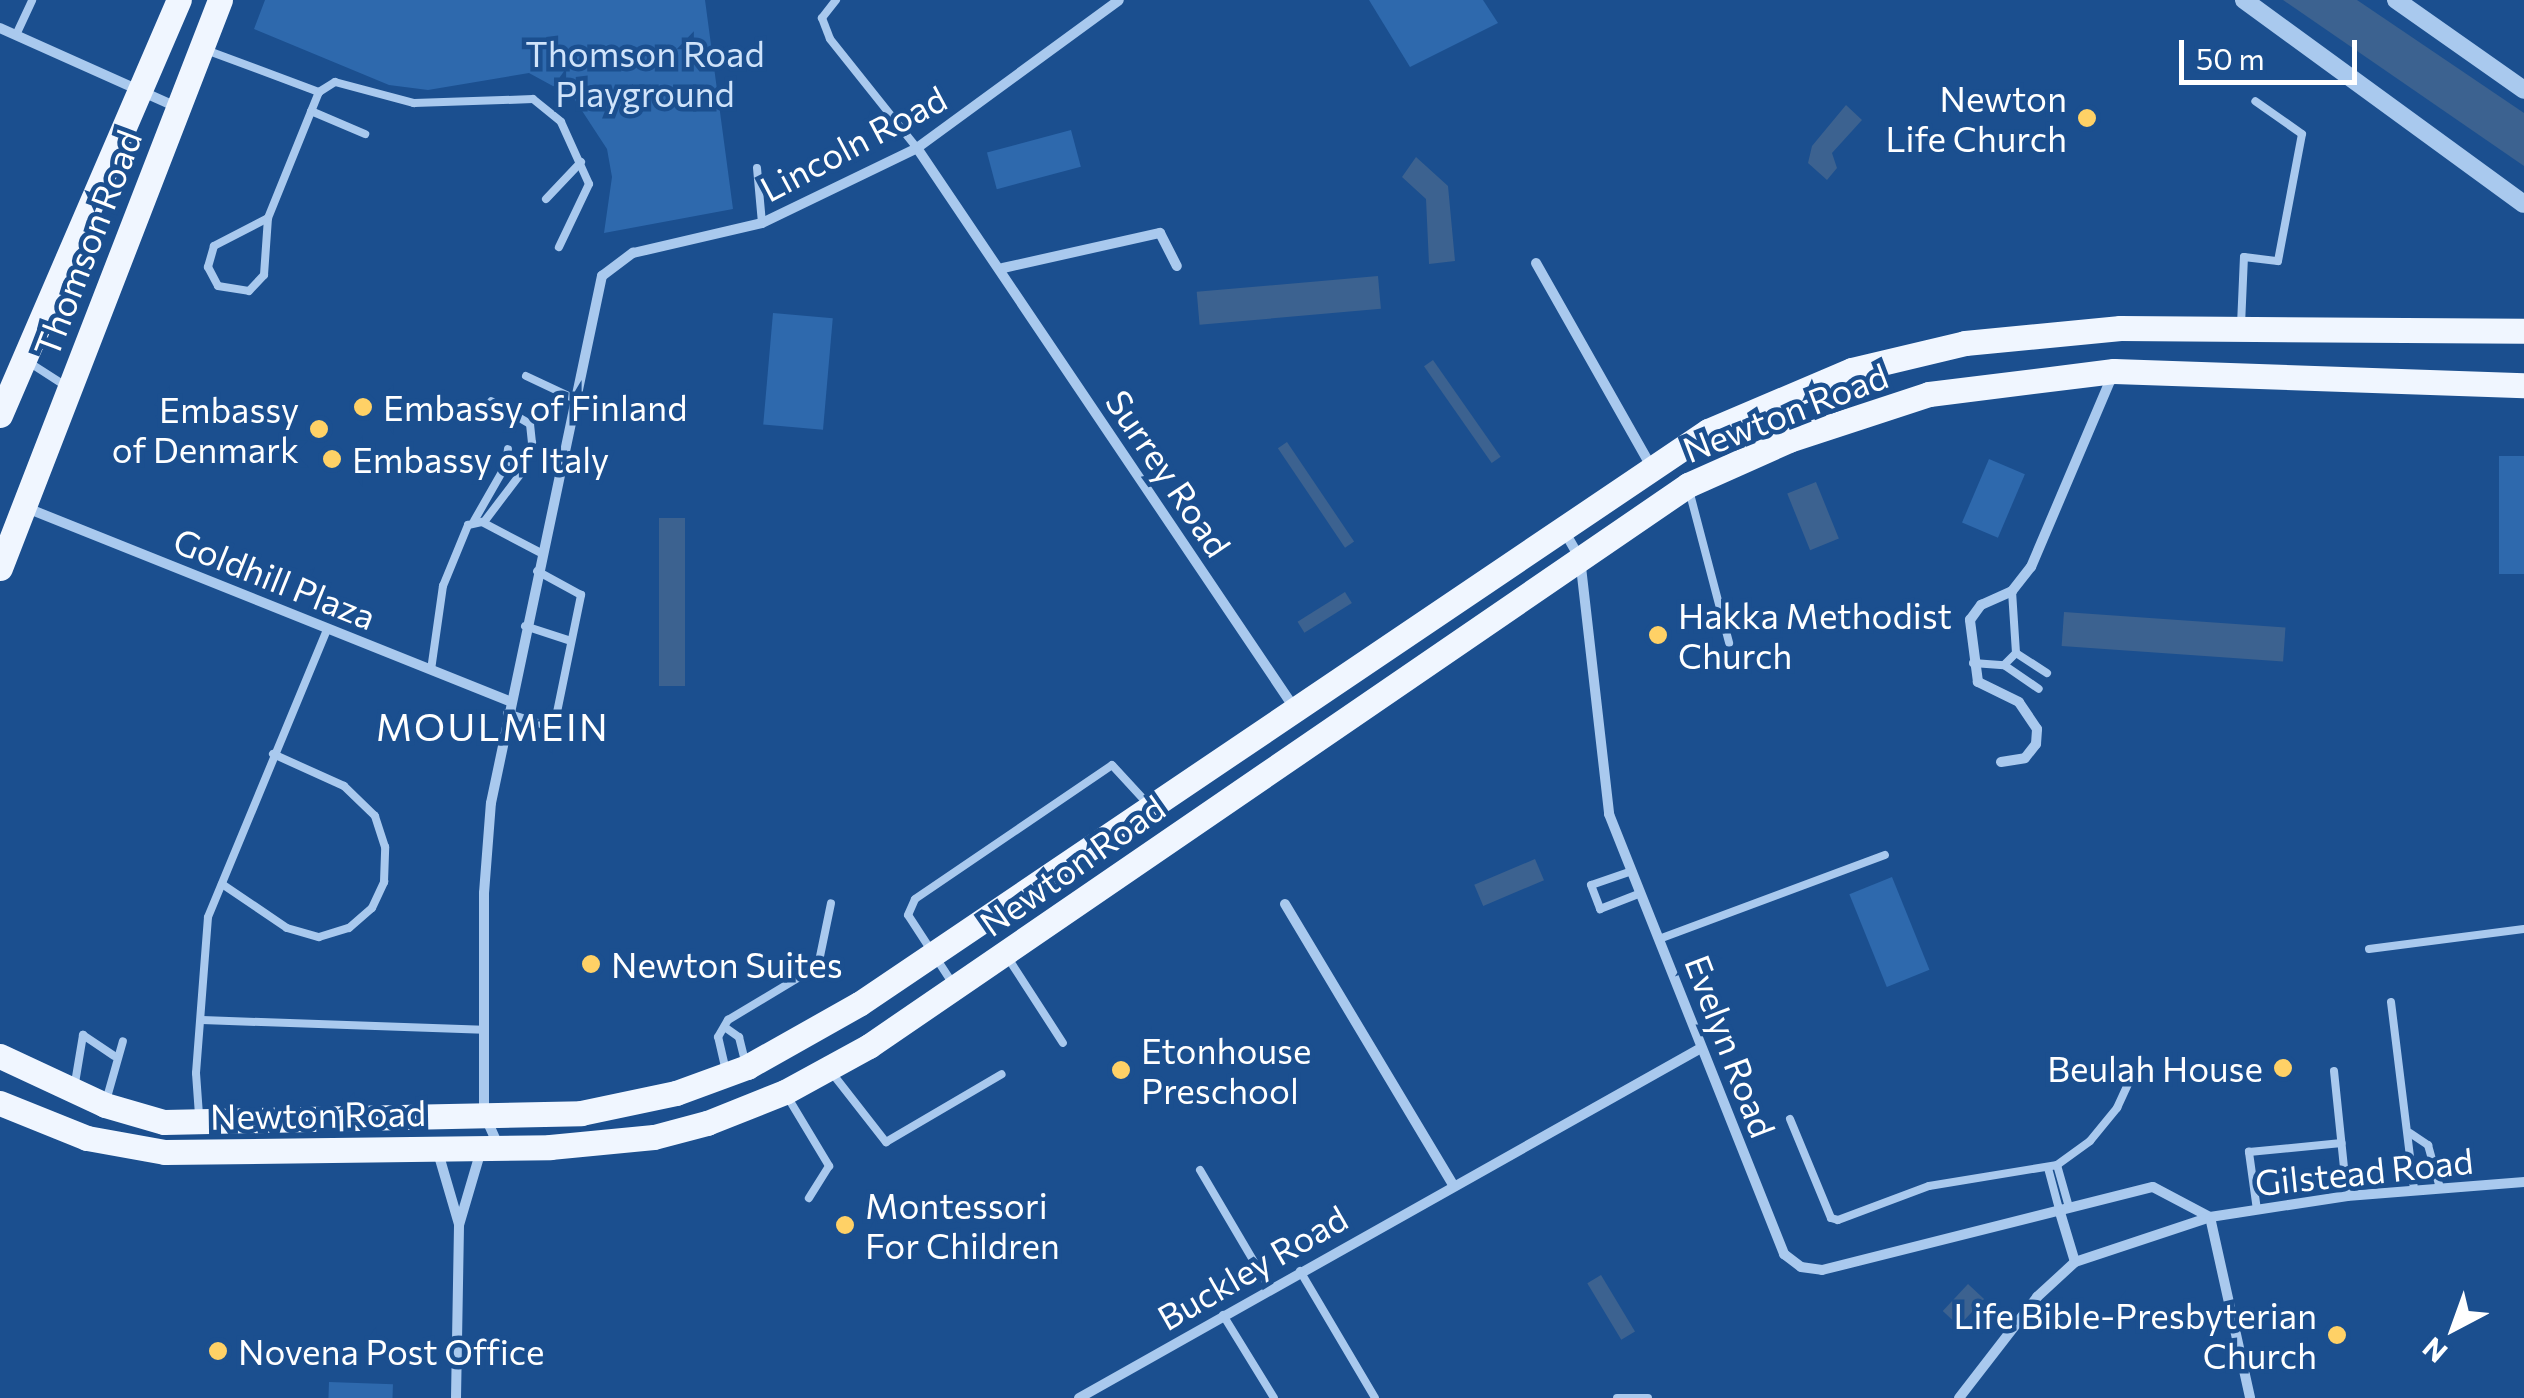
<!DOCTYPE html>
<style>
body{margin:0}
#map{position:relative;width:2524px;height:1398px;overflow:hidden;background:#1b4f8f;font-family:Commissioner,sans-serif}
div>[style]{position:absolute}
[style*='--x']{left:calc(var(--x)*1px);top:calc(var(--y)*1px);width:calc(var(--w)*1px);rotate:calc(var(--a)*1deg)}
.green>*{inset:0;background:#2e69ad;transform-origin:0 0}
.water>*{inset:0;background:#3c6290;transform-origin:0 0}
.service>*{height:8px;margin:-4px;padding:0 4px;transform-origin:4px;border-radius:4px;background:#a9c9ee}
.minor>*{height:10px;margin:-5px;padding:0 5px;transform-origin:5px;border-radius:5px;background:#a9c9ee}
.tertiary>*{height:18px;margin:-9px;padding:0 9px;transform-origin:9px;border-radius:9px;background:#a9c9ee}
.primary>*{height:25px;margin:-12.5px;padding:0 12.5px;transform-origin:12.5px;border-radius:12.5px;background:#f0f6ff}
.dots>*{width:28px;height:28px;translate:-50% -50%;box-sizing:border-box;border:5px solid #1b4f8f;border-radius:50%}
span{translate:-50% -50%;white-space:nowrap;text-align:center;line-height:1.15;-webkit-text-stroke:9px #1b4f8f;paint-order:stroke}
.park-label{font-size:35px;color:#cfe3fa}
.poi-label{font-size:35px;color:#fff}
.right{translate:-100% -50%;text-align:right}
.left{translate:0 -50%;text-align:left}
.street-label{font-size:35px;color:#fff}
.neighbourhood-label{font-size:38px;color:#fff;letter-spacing:2.5px}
.north{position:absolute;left:2404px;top:1278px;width:100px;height:100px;-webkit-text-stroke:8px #1b4f8f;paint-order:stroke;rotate:221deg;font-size:28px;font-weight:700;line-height:40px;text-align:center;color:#fff}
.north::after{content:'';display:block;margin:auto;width:35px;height:45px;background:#fff;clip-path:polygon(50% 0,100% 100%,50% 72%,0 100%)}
.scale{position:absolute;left:2179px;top:40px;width:178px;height:45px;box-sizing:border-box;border:5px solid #fff;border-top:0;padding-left:12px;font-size:30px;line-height:35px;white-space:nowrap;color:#fff;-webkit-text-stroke:8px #1b4f8f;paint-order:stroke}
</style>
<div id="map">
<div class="green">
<i style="clip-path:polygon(265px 0,705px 0,733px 209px,604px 233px,612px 177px,607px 149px,573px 97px,529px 73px,428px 90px,389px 85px,254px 29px)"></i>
<i style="clip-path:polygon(1369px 0,1483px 0,1498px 23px,1410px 67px)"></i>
<i style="left:1071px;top:130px;width:38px;height:87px;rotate:75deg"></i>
<i style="left:773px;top:313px;width:60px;height:112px;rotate:5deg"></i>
<i style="left:2499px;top:456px;width:25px;height:118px"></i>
<i style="left:1989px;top:459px;width:39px;height:69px;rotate:23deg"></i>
<i style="left:1892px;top:877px;width:100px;height:46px;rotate:68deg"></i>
<i style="left:329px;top:1382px;width:64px;height:16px;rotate:2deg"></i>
</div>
<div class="water">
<i style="clip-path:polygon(2283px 0,2357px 0,2524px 113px,2524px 166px)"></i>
<i style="clip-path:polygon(1846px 105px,1862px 120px,1832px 153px,1837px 168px,1827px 180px,1808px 163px,1812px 146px)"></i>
<i style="clip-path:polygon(1416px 157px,1448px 186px,1455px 261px,1429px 264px,1426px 199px,1402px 177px)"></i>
<i style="left:1378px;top:276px;width:33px;height:182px;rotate:85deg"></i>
<i style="left:1433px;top:360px;width:118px;height:11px;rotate:55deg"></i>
<i style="left:1287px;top:442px;width:120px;height:11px;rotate:56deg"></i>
<i style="left:1816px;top:482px;width:61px;height:31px;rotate:68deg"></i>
<i style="left:659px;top:518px;width:26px;height:168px"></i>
<i style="left:1345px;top:592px;width:13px;height:56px;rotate:58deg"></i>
<i style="left:2064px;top:612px;width:222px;height:34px;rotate:4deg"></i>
<i style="left:1535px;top:859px;width:23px;height:66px;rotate:67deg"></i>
<i style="left:1601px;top:1275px;width:66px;height:16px;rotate:59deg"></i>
<i style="left:1968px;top:1284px;width:22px;height:37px;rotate:43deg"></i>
</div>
<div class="service">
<i style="--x:836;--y:0;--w:23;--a:128"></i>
<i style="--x:822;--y:18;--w:22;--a:69"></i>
<i style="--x:830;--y:39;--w:139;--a:51.4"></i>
<i style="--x:16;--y:35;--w:38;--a:-65"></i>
<i style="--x:206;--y:50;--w:121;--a:20.4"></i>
<i style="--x:311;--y:111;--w:59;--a:23.1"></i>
<i style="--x:757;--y:168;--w:55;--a:84.8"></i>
<i style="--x:546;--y:199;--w:51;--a:-46.6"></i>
<i style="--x:268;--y:218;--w:61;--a:152.6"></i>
<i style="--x:214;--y:246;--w:22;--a:106"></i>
<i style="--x:208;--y:267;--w:21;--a:62"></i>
<i style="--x:218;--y:286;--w:31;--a:9"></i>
<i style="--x:249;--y:291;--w:22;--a:-47"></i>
<i style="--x:264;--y:275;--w:57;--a:-86"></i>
<i style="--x:268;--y:218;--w:136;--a:-68"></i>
<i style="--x:319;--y:92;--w:19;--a:-32"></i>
<i style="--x:335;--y:82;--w:82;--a:14.9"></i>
<i style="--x:414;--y:103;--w:119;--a:-1.9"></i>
<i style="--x:533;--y:99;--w:36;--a:39"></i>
<i style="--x:561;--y:122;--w:68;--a:65.7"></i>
<i style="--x:589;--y:184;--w:70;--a:115.5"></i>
<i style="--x:2241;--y:325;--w:68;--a:-87.5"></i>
<i style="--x:2244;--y:257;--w:34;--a:7"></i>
<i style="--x:2278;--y:261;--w:129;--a:-79.3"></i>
<i style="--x:2302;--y:134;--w:57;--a:-144.9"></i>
<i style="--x:30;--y:363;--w:40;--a:32.9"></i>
<i style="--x:526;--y:376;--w:52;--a:25.1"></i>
<i style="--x:1689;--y:490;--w:158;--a:75.3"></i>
<i style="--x:474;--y:521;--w:64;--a:-60.3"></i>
<i style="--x:506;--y:465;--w:16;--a:-83"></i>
<i style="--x:484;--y:522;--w:63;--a:-52.8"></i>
<i style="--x:522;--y:472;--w:31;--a:-71"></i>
<i style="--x:532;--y:443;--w:19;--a:-96"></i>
<i style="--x:530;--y:424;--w:45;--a:-149.5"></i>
<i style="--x:525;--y:626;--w:48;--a:18.1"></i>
<i style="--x:2016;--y:653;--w:37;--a:33"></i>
<i style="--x:1973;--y:663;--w:31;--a:4"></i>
<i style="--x:2004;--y:665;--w:17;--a:-45"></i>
<i style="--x:2016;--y:653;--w:62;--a:-93.7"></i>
<i style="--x:2004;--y:665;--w:42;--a:34.4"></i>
<i style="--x:431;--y:670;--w:85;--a:-81.9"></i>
<i style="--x:443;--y:586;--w:66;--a:-67.7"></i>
<i style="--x:468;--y:525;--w:14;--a:-12"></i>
<i style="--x:482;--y:522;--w:67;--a:27.7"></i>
<i style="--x:507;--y:713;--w:45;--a:18"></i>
<i style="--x:550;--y:727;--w:7;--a:-45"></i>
<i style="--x:555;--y:722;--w:130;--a:-78.4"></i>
<i style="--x:581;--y:595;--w:50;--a:-151.4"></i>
<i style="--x:1632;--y:871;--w:43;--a:161.1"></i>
<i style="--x:1591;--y:885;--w:26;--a:69"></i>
<i style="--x:1600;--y:909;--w:44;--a:-21.3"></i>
<i style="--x:222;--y:884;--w:78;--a:34.1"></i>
<i style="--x:287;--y:928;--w:33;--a:16"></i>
<i style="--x:319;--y:937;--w:31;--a:-17"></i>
<i style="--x:349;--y:928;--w:30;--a:-41"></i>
<i style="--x:372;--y:908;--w:29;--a:-65"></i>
<i style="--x:384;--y:882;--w:35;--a:-88"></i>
<i style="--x:385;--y:847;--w:33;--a:-108"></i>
<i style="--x:375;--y:816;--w:43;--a:-135.9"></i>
<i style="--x:344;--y:786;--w:78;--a:-155.7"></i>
<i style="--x:1659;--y:939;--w:241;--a:-20.4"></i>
<i style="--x:2369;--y:949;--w:156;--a:-7.4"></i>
<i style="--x:1008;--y:958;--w:101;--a:57.1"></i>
<i style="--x:953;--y:984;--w:82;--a:-123.1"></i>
<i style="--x:908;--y:915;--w:17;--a:-66"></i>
<i style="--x:915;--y:899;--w:238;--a:-34.2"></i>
<i style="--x:1112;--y:765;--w:50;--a:47.4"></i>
<i style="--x:2391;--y:1002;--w:189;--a:83"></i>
<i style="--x:202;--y:1020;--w:281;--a:2"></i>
<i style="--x:726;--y:1028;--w:16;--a:35"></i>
<i style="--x:739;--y:1037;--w:25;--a:76"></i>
<i style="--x:726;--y:1071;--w:35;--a:-103"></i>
<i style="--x:718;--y:1037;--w:20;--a:-60"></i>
<i style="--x:728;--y:1020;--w:105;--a:-31"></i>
<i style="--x:818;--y:966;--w:64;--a:-78.3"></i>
<i style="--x:2334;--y:1071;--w:126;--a:84.1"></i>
<i style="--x:832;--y:1073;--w:88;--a:52"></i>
<i style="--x:886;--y:1142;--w:134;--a:-30.4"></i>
<i style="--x:75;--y:1083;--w:49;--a:-80.5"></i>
<i style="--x:83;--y:1035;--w:37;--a:34"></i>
<i style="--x:787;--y:1096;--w:82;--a:59"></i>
<i style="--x:829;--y:1166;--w:38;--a:122"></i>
<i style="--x:106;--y:1101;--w:62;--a:-74.2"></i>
<i style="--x:199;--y:1115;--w:42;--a:-94.1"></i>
<i style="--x:196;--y:1073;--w:156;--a:-85.6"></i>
<i style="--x:208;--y:917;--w:312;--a:-67.5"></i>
<i style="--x:1790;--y:1119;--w:107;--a:67.5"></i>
<i style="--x:1831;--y:1218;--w:7;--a:16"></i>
<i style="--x:1838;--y:1220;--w:97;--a:-20.5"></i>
<i style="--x:1929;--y:1186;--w:130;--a:-9.3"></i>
<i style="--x:2057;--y:1165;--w:41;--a:-36"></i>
<i style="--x:2090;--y:1141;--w:43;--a:-50.7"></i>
<i style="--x:2117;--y:1108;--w:41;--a:-65.3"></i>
<i style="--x:2410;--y:1133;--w:22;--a:34"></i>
<i style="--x:2428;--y:1145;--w:45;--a:74.4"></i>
<i style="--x:2057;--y:1165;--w:44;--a:74.1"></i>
<i style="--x:2048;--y:1168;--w:42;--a:75"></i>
<i style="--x:1200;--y:1170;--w:138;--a:59.5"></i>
<i style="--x:2257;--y:1210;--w:59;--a:-97.9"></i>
<i style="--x:2249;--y:1152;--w:93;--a:-5.5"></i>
<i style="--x:1300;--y:1271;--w:147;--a:59.4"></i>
<i style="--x:1223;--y:1315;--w:97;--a:58.4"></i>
<i style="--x:1617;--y:1398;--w:31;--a:0"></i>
</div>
<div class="minor">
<i style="--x:0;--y:28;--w:194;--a:24.1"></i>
<i style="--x:917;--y:148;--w:673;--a:56.03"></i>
<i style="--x:1536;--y:263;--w:233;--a:60.5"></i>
<i style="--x:1003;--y:268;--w:161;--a:-12.6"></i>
<i style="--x:1160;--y:233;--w:37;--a:63"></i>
<i style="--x:22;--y:506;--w:525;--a:21.82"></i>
<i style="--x:1563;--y:529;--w:34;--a:60"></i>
<i style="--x:1580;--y:558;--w:258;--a:83.5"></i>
<i style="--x:1609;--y:814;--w:474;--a:68.3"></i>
<i style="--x:1784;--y:1254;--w:21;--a:37"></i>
<i style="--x:1801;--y:1267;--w:21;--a:8"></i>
<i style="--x:1822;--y:1270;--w:341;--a:-14.1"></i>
<i style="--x:2153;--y:1187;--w:64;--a:27.8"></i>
<i style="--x:2001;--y:762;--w:24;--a:-9"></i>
<i style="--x:2025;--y:758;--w:18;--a:-52"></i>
<i style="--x:2036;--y:744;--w:15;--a:-86"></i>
<i style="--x:2037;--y:729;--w:32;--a:-124"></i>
<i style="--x:2019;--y:702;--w:46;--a:-154"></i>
<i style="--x:1978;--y:682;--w:63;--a:-97.4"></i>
<i style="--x:1970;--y:620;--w:19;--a:-54"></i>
<i style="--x:1981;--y:605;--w:34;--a:-24"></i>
<i style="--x:2012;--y:591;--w:31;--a:-52"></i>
<i style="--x:2031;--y:567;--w:213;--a:-67"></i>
<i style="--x:1285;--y:904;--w:325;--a:59.1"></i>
<i style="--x:498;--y:1145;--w:34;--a:-114"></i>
<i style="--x:484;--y:1114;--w:221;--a:-90"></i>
<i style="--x:484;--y:893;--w:90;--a:-85.6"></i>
<i style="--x:491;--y:803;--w:539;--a:-78.11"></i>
<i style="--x:602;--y:276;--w:39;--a:-37"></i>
<i style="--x:633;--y:253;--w:132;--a:-13.1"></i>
<i style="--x:762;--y:223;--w:172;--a:-25.8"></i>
<i style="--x:917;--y:148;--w:250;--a:-36.2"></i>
<i style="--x:437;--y:1149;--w:78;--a:73.7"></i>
<i style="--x:2059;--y:1209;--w:55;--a:73.2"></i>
<i style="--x:2210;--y:1217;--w:185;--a:77.5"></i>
<i style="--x:456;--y:1398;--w:173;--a:-89"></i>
<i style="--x:459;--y:1225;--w:81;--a:-73.6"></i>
<i style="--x:1079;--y:1398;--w:714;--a:-29.37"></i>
<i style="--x:1959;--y:1398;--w:128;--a:-52.3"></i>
<i style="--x:2037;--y:1297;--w:52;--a:-42.6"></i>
<i style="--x:2075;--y:1262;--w:142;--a:-18.4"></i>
<i style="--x:2210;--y:1217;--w:139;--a:-8.7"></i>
<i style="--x:2347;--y:1196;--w:178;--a:-4.5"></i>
</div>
<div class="tertiary">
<i style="--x:2244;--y:0;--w:346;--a:36.1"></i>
<i style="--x:2396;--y:0;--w:156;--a:35.1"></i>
</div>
<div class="primary">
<i style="--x:0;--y:415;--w:452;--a:-66.7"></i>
<i style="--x:0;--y:568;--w:609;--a:-68.83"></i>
<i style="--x:0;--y:1056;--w:116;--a:25"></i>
<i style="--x:105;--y:1105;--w:61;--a:16.1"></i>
<i style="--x:164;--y:1122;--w:417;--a:-1.2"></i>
<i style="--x:581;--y:1113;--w:97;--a:-11.9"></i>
<i style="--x:676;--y:1093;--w:76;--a:-20.1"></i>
<i style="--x:747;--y:1067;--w:129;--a:-29.4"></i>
<i style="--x:859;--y:1004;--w:1024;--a:-34.02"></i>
<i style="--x:1708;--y:431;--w:156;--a:-23"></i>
<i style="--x:1852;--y:370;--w:116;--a:-13.4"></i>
<i style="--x:1965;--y:343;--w:156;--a:-5.5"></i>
<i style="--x:2120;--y:328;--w:404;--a:0.4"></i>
<i style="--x:0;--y:1103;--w:94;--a:21.9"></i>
<i style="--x:87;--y:1138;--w:79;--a:10.2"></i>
<i style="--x:165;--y:1152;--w:385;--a:-0.7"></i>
<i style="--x:550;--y:1147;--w:104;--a:-5.5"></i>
<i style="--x:654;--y:1137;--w:55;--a:-14.8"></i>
<i style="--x:707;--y:1123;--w:84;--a:-21.7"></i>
<i style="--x:785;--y:1092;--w:96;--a:-28.7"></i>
<i style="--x:869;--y:1046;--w:993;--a:-34.41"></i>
<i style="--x:1688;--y:485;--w:111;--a:-24"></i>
<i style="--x:1789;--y:440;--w:147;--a:-18.2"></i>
<i style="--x:1929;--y:394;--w:186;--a:-7.1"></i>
<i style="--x:2114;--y:371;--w:410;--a:2"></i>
</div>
<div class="dots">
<i style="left:2087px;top:118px;background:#ffd166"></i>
<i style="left:363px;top:407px;background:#ffd166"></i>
<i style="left:319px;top:429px;background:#ffd166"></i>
<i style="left:332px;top:459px;background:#ffd166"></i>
<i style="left:1658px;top:635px;background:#ffd166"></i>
<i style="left:591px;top:964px;background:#ffd166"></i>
<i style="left:2283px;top:1068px;background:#ffd166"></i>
<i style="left:1121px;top:1070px;background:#ffd166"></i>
<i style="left:845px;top:1225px;background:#ffd166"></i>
<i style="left:2337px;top:1335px;background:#ffd166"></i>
<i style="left:218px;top:1351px;background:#ffd166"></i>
</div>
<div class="park-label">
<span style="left:645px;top:73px">Thomson Road<br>Playground</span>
</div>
<div class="poi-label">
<span class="right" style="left:2067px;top:118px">Newton<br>Life Church</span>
<span class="left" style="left:383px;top:407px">Embassy of Finland</span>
<span class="right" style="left:299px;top:429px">Embassy<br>of Denmark</span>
<span class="left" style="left:352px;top:459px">Embassy of Italy</span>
<span class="left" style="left:1678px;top:635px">Hakka Methodist<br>Church</span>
<span class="left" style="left:611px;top:964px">Newton Suites</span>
<span class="left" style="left:1141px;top:1070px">Etonhouse<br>Preschool</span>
<span class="right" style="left:2263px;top:1068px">Beulah House</span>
<span class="left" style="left:865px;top:1225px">Montessori<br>For Children</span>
<span class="right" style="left:2317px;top:1335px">Life Bible-Presbyterian<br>Church</span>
<span class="left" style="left:238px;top:1351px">Novena Post Office</span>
</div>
<div class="street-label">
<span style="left:853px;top:143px;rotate:-28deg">Lincoln Road</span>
<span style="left:87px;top:243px;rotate:-69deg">Thomson Road</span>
<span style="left:1785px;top:412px;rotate:-21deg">Newton Road</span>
<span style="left:1169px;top:473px;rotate:56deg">Surrey Road</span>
<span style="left:275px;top:578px;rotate:22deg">Goldhill Plaza</span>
<span style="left:1072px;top:865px;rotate:-35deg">Newton Road</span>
<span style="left:1731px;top:1046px;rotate:69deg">Evelyn Road</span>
<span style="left:318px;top:1114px;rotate:-1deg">Newton Road</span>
<span style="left:2364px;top:1171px;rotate:-6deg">Gilstead Road</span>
<span style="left:1252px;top:1267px;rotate:-30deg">Buckley Road</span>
</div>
<div class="neighbourhood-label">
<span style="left:493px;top:726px">MOULMEIN</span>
</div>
<div class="north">N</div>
<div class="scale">50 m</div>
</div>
